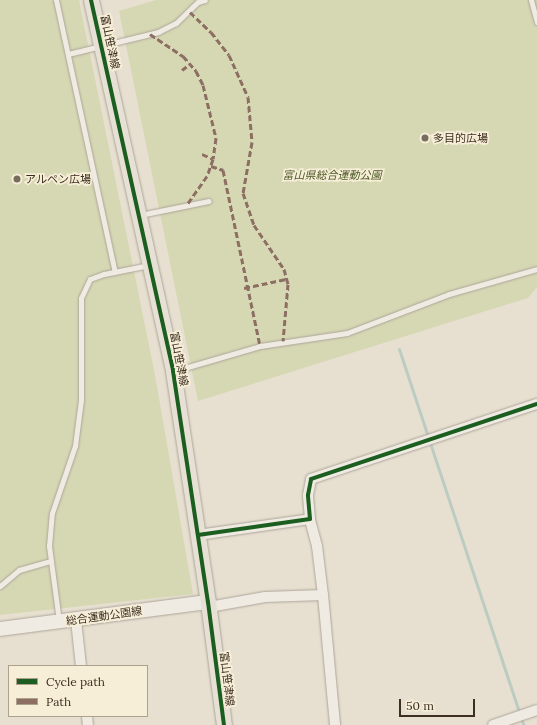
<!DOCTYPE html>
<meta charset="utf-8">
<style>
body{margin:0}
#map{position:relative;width:537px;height:725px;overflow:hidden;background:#e7e0d1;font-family:Lora,"Noto Sans JP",serif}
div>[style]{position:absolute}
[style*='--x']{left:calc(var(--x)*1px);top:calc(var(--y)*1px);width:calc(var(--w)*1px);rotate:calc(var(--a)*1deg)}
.green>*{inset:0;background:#d6d7b3}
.stream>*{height:3px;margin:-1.5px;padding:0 1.5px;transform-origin:1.5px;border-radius:1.5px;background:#bcccc2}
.roads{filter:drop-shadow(0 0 1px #ada599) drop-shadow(0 0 1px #ada599)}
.lane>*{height:5px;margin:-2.5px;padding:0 2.5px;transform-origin:2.5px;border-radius:2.5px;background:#efebe3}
.street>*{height:10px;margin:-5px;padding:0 5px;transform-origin:5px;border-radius:5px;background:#efebe3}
.secondary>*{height:14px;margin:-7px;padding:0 7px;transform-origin:7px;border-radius:7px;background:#efebe3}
.primary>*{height:15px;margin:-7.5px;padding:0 7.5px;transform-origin:7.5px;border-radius:7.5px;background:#e6e1d4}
.quiet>*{height:3px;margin-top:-1.5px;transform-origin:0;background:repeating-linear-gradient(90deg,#8d6e63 0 6px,transparent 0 9px)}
.cycleway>*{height:4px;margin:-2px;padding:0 2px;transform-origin:2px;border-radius:2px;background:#1b5e20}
.dots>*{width:11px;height:11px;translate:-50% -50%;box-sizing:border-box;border:2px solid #f7eed8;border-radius:50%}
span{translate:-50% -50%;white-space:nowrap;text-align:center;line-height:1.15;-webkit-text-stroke:3.5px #f7eed8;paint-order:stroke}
.street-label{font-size:11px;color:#3d2e20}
.poi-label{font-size:11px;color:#3d2e20}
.left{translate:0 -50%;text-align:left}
.park-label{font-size:11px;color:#4d5a26;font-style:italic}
.legend{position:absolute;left:8px;top:665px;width:140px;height:52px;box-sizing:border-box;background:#f7eed8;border:1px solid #ada18e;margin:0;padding:5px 7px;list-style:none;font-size:12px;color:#3d2e20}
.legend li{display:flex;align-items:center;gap:8px;height:20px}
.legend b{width:20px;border:1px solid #ada18e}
.scale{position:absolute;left:399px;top:699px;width:76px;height:18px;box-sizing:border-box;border:2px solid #3d2e20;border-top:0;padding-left:5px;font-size:12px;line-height:14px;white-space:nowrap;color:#3d2e20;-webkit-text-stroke:3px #f7eed8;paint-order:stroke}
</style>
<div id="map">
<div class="green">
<i style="clip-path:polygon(0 0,79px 0,155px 375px,193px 594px,0 615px)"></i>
<i style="clip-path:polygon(156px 0,537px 0,537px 287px,528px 298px,198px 401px,119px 11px)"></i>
</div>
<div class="stream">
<i style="--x:399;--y:349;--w:396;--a:71.7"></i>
</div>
<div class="roads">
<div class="lane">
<i style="--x:56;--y:0;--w:278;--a:77.8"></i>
<i style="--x:531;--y:0;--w:23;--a:75"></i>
<i style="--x:68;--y:54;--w:93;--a:-13.7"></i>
<i style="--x:158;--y:32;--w:20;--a:-27"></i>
<i style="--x:176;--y:23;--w:30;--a:-44"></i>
<i style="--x:198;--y:2;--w:7;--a:-16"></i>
<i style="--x:140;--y:215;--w:70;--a:-11.5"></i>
<i style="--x:174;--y:371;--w:90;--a:-16.2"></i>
<i style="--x:260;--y:346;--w:88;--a:-8.5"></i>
<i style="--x:347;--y:333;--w:109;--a:-20.9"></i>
<i style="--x:449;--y:294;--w:91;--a:-15.9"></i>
<i style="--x:0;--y:586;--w:25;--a:-40"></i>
<i style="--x:19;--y:570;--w:33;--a:-16"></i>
<i style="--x:59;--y:621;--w:76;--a:-97.6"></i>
<i style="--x:49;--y:546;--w:33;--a:-85"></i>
<i style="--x:52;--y:513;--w:71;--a:-71.1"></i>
<i style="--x:75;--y:446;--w:46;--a:-82.6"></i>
<i style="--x:81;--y:400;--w:102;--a:-90"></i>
<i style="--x:81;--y:298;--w:21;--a:-65"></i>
<i style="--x:90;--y:279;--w:15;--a:-20"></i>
<i style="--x:104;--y:274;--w:46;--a:-11.3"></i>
</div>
<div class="street">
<i style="--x:198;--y:535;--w:113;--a:-8.1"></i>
<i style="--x:310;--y:519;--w:24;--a:-95"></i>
<i style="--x:308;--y:495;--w:16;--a:-79"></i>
<i style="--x:311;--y:479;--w:238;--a:-18.4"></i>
<i style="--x:323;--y:595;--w:131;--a:84.7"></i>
<i style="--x:209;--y:607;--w:57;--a:-10.1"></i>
<i style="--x:265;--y:597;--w:58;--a:-2"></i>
<i style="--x:323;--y:595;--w:49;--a:-97"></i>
<i style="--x:317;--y:546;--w:28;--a:-105"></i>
<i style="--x:76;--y:620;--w:46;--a:83.8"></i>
<i style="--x:87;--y:716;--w:9;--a:84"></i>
<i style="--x:493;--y:725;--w:46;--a:-18.8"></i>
</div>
<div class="secondary">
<i style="--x:0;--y:629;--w:210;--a:-7.4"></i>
</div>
<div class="primary">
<i style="--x:91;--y:0;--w:380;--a:77.5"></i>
<i style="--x:173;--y:371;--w:234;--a:81.4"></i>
<i style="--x:208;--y:602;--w:124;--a:82.6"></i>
</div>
</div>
<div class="quiet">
<i style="--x:190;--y:12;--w:29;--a:44"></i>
<i style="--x:211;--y:32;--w:29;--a:52"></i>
<i style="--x:229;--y:55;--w:46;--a:65.7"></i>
<i style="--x:248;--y:97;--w:45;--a:84.9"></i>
<i style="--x:252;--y:142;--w:52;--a:100"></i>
<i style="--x:243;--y:193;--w:34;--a:71"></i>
<i style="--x:254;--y:225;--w:53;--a:55.7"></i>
<i style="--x:284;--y:269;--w:16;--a:75"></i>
<i style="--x:288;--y:284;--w:57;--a:95"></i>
<i style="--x:150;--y:34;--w:40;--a:34"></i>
<i style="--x:183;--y:56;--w:20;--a:49"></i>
<i style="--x:196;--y:71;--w:16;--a:63"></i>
<i style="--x:203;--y:85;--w:55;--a:76.2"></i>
<i style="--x:216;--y:138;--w:21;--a:98"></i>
<i style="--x:213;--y:159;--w:18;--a:109"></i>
<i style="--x:207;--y:176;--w:35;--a:125"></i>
<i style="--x:182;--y:70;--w:10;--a:-37"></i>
<i style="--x:202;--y:154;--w:12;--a:24"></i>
<i style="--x:211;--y:166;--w:13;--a:18"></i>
<i style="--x:223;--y:170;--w:180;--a:78.1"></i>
<i style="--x:244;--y:288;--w:43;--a:-12.1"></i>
</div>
<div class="cycleway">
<i style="--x:91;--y:0;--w:380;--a:77.5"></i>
<i style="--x:173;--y:371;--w:234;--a:81.4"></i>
<i style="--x:208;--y:602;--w:124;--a:82.6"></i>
<i style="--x:198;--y:535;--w:113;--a:-8.1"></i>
<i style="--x:310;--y:519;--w:24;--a:-95"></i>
<i style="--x:308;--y:495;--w:16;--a:-79"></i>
<i style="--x:311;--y:479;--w:238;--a:-18.4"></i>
</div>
<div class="dots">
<i style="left:425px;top:138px;background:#786c5e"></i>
<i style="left:17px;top:179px;background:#786c5e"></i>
</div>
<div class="street-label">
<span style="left:110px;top:42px;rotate:78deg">富山笹津線</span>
<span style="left:179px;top:359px;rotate:79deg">富山笹津線</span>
<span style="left:104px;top:616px;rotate:-8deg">総合運動公園線</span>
<span style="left:227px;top:679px;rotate:83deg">富山笹津線</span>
</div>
<div class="poi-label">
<span class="left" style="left:433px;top:138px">多目的広場</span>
<span class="left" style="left:25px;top:179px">アルペン広場</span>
</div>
<div class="park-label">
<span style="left:332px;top:175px">富山県総合運動公園</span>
</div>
<ul class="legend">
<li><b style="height:5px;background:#1b5e20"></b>Cycle path</li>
<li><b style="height:5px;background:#8d6e63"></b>Path</li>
</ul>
<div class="scale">50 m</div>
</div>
